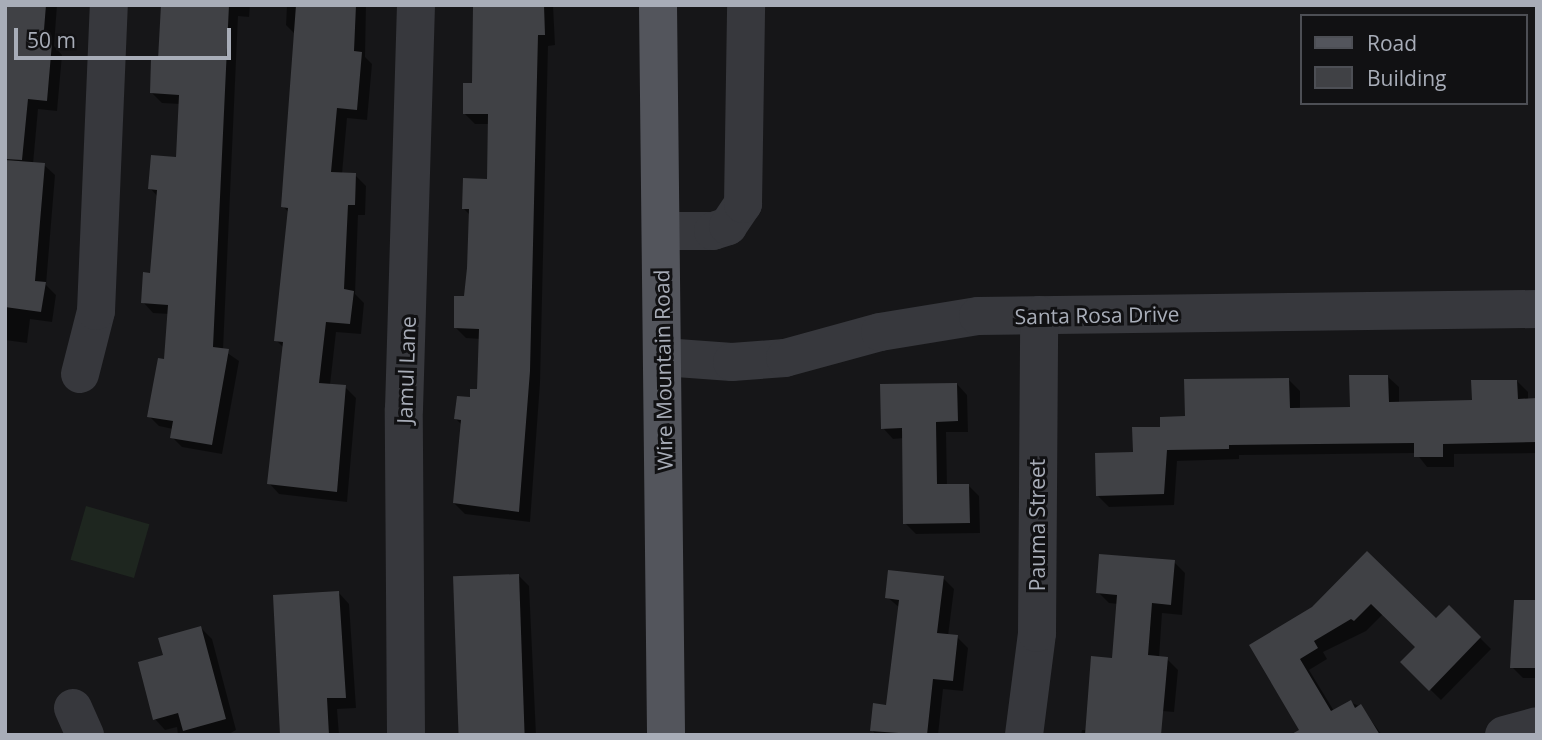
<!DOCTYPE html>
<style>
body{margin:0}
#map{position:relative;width:1542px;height:740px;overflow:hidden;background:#161618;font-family:"Open Sans",sans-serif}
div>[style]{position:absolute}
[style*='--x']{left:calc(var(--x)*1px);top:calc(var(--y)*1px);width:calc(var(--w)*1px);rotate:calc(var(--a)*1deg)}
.green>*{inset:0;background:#1e261f;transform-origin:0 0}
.shadow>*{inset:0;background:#0007}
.building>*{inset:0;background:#404145;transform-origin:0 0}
.minor>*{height:38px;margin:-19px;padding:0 19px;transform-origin:19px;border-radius:19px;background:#37383d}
.major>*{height:38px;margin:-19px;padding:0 19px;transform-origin:19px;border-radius:19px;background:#53555c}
span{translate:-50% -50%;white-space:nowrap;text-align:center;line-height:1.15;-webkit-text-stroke:6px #111113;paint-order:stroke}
.street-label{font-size:21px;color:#a8adb8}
.frame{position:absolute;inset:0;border:7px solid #a8adb8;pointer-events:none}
.legend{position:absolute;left:1300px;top:14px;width:228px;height:91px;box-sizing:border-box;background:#111113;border:2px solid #4d4f55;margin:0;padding:9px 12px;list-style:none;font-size:21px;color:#a8adb8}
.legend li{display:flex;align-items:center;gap:14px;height:35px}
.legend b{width:35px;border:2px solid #4d4f55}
.scale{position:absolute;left:14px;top:28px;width:217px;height:32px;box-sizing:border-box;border:4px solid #a8adb8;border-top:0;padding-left:9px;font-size:21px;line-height:24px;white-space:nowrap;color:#a8adb8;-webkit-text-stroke:5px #111113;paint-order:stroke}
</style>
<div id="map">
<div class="green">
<i style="left:86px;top:506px;width:66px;height:56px;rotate:16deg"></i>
</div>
<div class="shadow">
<i style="clip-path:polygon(5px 5px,57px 5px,54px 46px,62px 55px,57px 111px,38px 109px,33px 164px,44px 165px,55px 175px,46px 285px,56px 295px,52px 322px,30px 319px,27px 343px,5px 340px)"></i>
<i style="clip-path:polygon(166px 5px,250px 5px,249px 17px,238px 16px,223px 350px,239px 361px,222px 454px,182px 447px,172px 437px,173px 429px,159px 426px,149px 416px,166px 361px,169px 314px,153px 313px,143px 302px,152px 274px,158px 197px,150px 188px,178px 159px,180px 104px,162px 103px,152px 93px)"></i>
<i style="clip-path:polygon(287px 5px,366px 5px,365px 57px,372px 64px,367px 120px,347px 118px,342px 174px,355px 175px,366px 186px,365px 215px,358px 215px,355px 294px,364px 303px,361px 334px,336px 332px,330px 385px,345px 387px,356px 398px,347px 502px,279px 494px,269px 483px,284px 348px,276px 340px,289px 213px,283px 206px,295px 34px,286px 25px)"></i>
<i style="clip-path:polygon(473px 5px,553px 5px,555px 45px,548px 46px,540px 383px,530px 522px,465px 514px,454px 503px,462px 425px,456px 419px,479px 391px,481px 339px,466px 338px,455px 327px,466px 298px,470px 215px,464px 209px,489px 181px,489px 124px,475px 124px,464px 113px,474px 85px)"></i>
<i style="clip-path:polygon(1388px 377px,1399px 387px,1399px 403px,1474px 402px,1517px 381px,1528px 392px,1528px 400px,1537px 400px,1537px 453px,1454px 454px,1454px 467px,1427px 467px,1416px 453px,1239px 455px,1239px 459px,1177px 461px,1174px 505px,1109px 507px,1098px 496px,1162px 428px,1289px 380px,1300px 391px,1300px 410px,1351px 409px)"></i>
<i style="clip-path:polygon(957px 384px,967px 395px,968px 432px,946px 432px,947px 486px,968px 485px,979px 496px,980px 533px,916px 534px,905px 523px,904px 438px,893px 439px,883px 428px)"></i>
<i style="clip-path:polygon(1367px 553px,1436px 621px,1449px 607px,1491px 649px,1441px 700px,1402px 662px,1417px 647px,1383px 614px,1366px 631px,1323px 652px,1327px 659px,1309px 670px,1334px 711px,1350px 702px,1361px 707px,1382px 735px,1304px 735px,1251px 645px,1314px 608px)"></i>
<i style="clip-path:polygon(1174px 562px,1185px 573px,1182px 615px,1162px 613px,1159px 658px,1167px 659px,1178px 670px,1174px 712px,1162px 711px,1159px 735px,1081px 735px,1082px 730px,1087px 730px,1113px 660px,1118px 604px,1109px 603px,1098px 592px)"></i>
<i style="clip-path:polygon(518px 575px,529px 586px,536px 735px,462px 735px)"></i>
<i style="clip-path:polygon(943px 578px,954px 589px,948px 636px,957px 637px,968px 648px,963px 691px,943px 689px,938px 735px,876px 735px,872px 730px,888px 707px,900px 608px,887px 597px)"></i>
<i style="clip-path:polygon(339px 593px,349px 604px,356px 708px,337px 709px,339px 735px,282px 735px)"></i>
<i style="clip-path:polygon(1537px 602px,1537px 678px,1523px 678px,1512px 667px)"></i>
<i style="clip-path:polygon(201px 628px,212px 639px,236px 730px,227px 735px,178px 735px,177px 727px,165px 730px,155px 719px,165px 656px)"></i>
</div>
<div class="building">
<i style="clip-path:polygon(5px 5px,46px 5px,43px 42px,52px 43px,47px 101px,28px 99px,22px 160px,5px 159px)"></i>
<i style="clip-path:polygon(161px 5px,229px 5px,213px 347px,229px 349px,212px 445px,170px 438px,173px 421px,147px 417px,158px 358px,164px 359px,168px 305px,141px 303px,143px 272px,150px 273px,157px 190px,148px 189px,151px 155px,176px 157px,179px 95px,150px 93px,151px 59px,158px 59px)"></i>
<i style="clip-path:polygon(296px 5px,356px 5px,354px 51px,362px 52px,357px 110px,337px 108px,331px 172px,356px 173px,355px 205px,348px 205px,344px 289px,354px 291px,350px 324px,326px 322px,319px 383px,346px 385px,337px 492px,267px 484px,283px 342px,274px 341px,288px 208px,281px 207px)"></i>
<i style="clip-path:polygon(473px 5px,544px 5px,545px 35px,538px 35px,530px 371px,519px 512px,453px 503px,461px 420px,454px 419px,457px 396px,470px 397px,470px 389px,477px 389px,479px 329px,454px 328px,454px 296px,464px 296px,467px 268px,469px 209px,462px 209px,463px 178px,487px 179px,488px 114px,463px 114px,463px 83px,472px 83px)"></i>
<i style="clip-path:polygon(5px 160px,45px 163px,35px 281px,46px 282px,41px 312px,5px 307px)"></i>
<i style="clip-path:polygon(1349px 375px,1388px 375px,1389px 402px,1472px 400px,1471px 380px,1517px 380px,1518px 399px,1537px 398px,1537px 442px,1443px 444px,1443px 457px,1414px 457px,1414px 443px,1229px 445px,1229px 449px,1167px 450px,1164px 494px,1096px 496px,1095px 453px,1133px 452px,1132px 427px,1160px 427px,1160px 417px,1185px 416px,1184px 379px,1289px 378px,1290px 408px,1350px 407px)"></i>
<i style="clip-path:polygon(957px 383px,958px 421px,936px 422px,937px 484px,969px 484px,970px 523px,903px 524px,902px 428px,881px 429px,880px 384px)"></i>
<i style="clip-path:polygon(1367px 551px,1436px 618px,1449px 605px,1481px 637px,1429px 691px,1400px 662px,1415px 647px,1371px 604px,1354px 621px,1351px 619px,1314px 641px,1318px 648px,1300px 659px,1331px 711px,1351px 700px,1355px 708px,1361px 704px,1380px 735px,1290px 735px,1299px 730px,1249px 645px,1312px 607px)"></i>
<i style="clip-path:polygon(1099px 554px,1175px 560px,1171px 605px,1152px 603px,1148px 655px,1168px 657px,1161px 735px,1085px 735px,1091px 656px,1112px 658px,1117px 595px,1096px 593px)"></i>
<i style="clip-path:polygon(888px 570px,944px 576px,937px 633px,958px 635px,953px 681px,933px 679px,927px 735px,870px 731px,873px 703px,886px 705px,899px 600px,885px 598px)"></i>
<i style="left:519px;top:574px;width:161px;height:66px;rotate:88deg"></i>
<i style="clip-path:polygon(339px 591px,346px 698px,327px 698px,329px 735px,280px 735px,273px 595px)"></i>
<i style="clip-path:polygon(1514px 600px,1537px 600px,1537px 668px,1510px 668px)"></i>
<i style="clip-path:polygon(201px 626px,226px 719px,183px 731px,178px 713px,153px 720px,138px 662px,163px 655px,158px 638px)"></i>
</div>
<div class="minor">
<i style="--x:661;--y:231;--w:52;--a:0"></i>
<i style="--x:713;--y:231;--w:16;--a:-18"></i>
<i style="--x:728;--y:226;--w:27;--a:-56"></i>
<i style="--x:743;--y:204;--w:199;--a:-89.1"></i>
<i style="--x:663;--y:357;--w:69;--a:4.1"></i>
<i style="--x:732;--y:362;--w:53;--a:-4.3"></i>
<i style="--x:785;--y:358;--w:98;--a:-15.3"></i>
<i style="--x:880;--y:332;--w:99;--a:-9.3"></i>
<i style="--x:978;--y:316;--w:559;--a:-0.72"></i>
<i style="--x:80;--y:374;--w:65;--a:-75.7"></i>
<i style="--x:96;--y:311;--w:306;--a:-87.6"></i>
<i style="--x:73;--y:708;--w:30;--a:66"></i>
<i style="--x:406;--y:735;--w:326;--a:-90.4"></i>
<i style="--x:404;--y:409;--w:404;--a:-88.3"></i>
<i style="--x:1024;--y:735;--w:103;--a:-82.7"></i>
<i style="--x:1037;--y:633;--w:318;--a:-89.6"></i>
<i style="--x:1504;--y:735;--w:34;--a:-15"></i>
</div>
<div class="major">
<i style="--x:658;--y:5;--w:730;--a:89.37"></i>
</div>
<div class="street-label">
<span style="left:1097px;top:315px;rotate:-1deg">Santa Rosa Drive</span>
<span style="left:406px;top:370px;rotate:-88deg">Jamul Lane</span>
<span style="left:663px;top:370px;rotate:-91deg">Wire Mountain Road</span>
<span style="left:1037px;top:525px;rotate:-90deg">Pauma Street</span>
</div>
<div class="frame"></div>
<ul class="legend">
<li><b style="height:9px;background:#53555c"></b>Road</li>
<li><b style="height:19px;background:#404145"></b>Building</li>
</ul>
<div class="scale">50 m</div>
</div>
